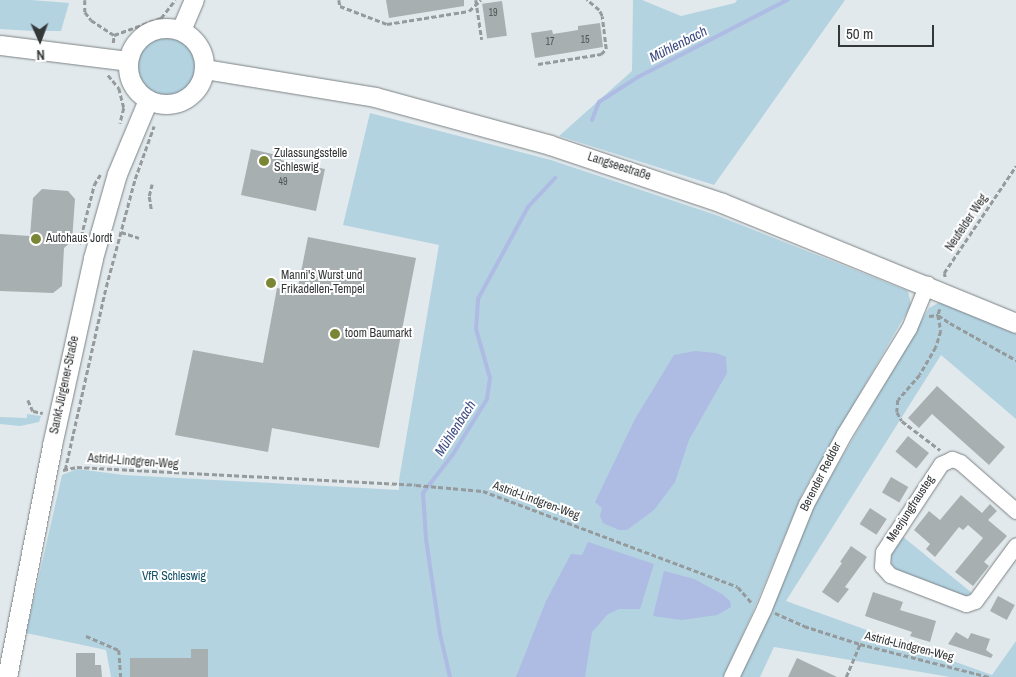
<!DOCTYPE html>
<meta charset="utf-8">
<style>
body{margin:0}
#map{position:relative;width:1016px;height:677px;overflow:hidden;background:#e2e9ec;font-family:"Archivo Narrow",sans-serif}
div>[style]{position:absolute}
[style*='--x']{left:calc(var(--x)*1px);top:calc(var(--y)*1px);width:calc(var(--w)*1px);rotate:calc(var(--a)*1deg)}
.green>*{inset:0;background:#b3d3e1}
.round{border-radius:50%}
.water>*{inset:0;background:#aebbe3}
.stream>*{height:4px;margin:-2px;padding:0 2px;transform-origin:2px;border-radius:2px;background:#aebbe3}
.building>*{inset:0;background:#a8afb0;transform-origin:0 0}
.path>*{height:2.5px;margin-top:-1.25px;transform-origin:0;background:repeating-linear-gradient(90deg,#959a9c 0 5px,transparent 0 7.5px)}
.roads{filter:drop-shadow(0 0 1px #7c8284) drop-shadow(0 0 1px #7c8284)}
.minor>*{height:15px;margin:-7.5px;padding:0 7.5px;transform-origin:7.5px;border-radius:7.5px;background:#fff}
.tertiary>*{height:19px;margin:-9.5px;padding:0 9.5px;transform-origin:9.5px;border-radius:9.5px;background:#fff}
.tertiary>.ring{margin:-9.5px;padding:0;box-sizing:content-box;background:none;border:19px solid #fff;border-radius:50%}
.dots>*{width:14px;height:14px;translate:-50% -50%;box-sizing:border-box;border:2px solid #fff;border-radius:50%}
span{translate:-50% -50%;white-space:nowrap;text-align:center;line-height:1.15;-webkit-text-stroke:4px #fff;paint-order:stroke}
.number-label{font-size:10px;color:#515556}
.number-label span{-webkit-text-stroke-width:0}
.poi-label{font-size:12px;color:#343738}
.left{translate:0 -50%;text-align:left}
.street-label{font-size:12px;color:#343738}
.park-label{font-size:12px;color:#105066}
.water-label{font-size:14px;color:#3d4b80;font-style:italic}
.north{position:absolute;left:15px;top:15px;width:50px;height:50px;-webkit-text-stroke:4px #fff;paint-order:stroke;rotate:178deg;font-size:14px;font-weight:700;line-height:20px;text-align:center;color:#343738}
.north::after{content:'';display:block;margin:auto;width:18px;height:22px;background:#343738;clip-path:polygon(50% 0,100% 100%,50% 72%,0 100%)}
.scale{position:absolute;left:838px;top:25px;width:96px;height:22px;box-sizing:border-box;border:2px solid #343738;border-top:0;padding-left:6px;font-size:15px;line-height:18px;white-space:nowrap;color:#343738;-webkit-text-stroke:4px #fff;paint-order:stroke}
</style>
<div id="map">
<div class="green">
<i style="clip-path:polygon(0 0,31px 0,69px 3px,61px 31px,33px 31px,0 29px)"></i>
<i style="clip-path:polygon(633px 0,642px 0,681px 16px,735px 3px,737px 0,845px 0,714px 185px,559px 136px,632px 71px)"></i>
<i class="round" style="left:136px;top:34px;width:62px;height:62px"></i>
<i style="clip-path:polygon(370px 113px,551px 160px,716px 215px,908px 291px,911px 305px,803px 492px,752px 614px,723px 677px,111px 677px,106px 650px,26px 633px,62px 475px,77px 469px,124px 475px,399px 490px,399px 480px,439px 245px,343px 225px)"></i>
<i style="clip-path:polygon(940px 302px,1016px 334px,1016px 419px,941px 355px,786px 601px,992px 675px,1016px 641px,1016px 677px,950px 677px,774px 647px,760px 677px,739px 677px,769px 617px,813px 507px,929px 308px)"></i>
<i style="clip-path:polygon(27px 414px,41px 416px,39px 422px,20px 426px,0 424px,0 417px,27px 418px)"></i>
<i style="clip-path:polygon(902px 536px,972px 593px,966px 596px,898px 572px,892px 565px,891px 558px,893px 549px)"></i>
</div>
<div class="water">
<i style="clip-path:polygon(695px 351px,716px 353px,726px 357px,727px 373px,689px 440px,675px 482px,654px 510px,627px 530px,619px 530px,603px 523px,600px 516px,602px 508px,595px 502px,635px 419px,674px 355px)"></i>
<i style="clip-path:polygon(588px 542px,654px 564px,640px 609px,619px 609px,608px 614px,592px 632px,585px 677px,516px 677px,546px 601px,571px 554px,582px 555px)"></i>
<i style="clip-path:polygon(664px 571px,694px 579px,722px 594px,730px 601px,731px 607px,717px 615px,682px 620px,653px 616px)"></i>
</div>
<div class="stream">
<i style="--x:592;--y:120;--w:19;--a:-69"></i>
<i style="--x:599;--y:102;--w:46;--a:-32.7"></i>
<i style="--x:638;--y:77;--w:168;--a:-27.3"></i>
<i style="--x:450;--y:677;--w:44;--a:-103.1"></i>
<i style="--x:440;--y:634;--w:96;--a:-98.4"></i>
<i style="--x:426;--y:539;--w:46;--a:-93.7"></i>
<i style="--x:423;--y:493;--w:49;--a:-52.4"></i>
<i style="--x:453;--y:454;--w:65;--a:-58.3"></i>
<i style="--x:487;--y:399;--w:21;--a:-82"></i>
<i style="--x:490;--y:378;--w:51;--a:-105.9"></i>
<i style="--x:476;--y:329;--w:30;--a:-86"></i>
<i style="--x:478;--y:299;--w:105;--a:-61.5"></i>
<i style="--x:528;--y:207;--w:40;--a:-47"></i>
</div>
<div class="building">
<i style="clip-path:polygon(386px 0,464px 0,464px 6px,389px 18px)"></i>
<i style="left:502px;top:1px;width:35px;height:20px;rotate:82deg"></i>
<i style="clip-path:polygon(600px 23px,603px 47px,535px 58px,531px 33px,552px 30px,553px 34px,566px 32px,578px 30px,578px 26px)"></i>
<i style="clip-path:polygon(251px 149px,281px 156px,281px 160px,325px 169px,316px 211px,241px 195px)"></i>
<i style="clip-path:polygon(42px 189px,68px 191px,75px 199px,72px 241px,64px 248px,62px 286px,53px 293px,0 291px,0 234px,30px 236px,33px 198px)"></i>
<i style="clip-path:polygon(308px 237px,416px 258px,379px 448px,272px 428px,268px 452px,175px 435px,193px 350px,263px 363px,277px 288px,297px 292px)"></i>
<i style="clip-path:polygon(937px 386px,1005px 447px,989px 465px,932px 414px,919px 428px,908px 418px)"></i>
<i style="left:908px;top:436px;width:27px;height:20px;rotate:39deg"></i>
<i style="left:891px;top:477px;width:20px;height:18px;rotate:30deg"></i>
<i style="clip-path:polygon(961px 495px,982px 513px,990px 504px,997px 511px,988px 520px,1007px 536px,984px 562px,989px 566px,973px 586px,955px 572px,983px 538px,968px 525px,963px 530px,959px 527px,935px 557px,926px 549px,930px 544px,914px 530px,929px 511px,940px 520px)"></i>
<i style="left:870px;top:508px;width:20px;height:19px;rotate:33deg"></i>
<i style="clip-path:polygon(851px 546px,867px 557px,845px 587px,849px 589px,838px 603px,822px 592px,842px 563px,840px 562px)"></i>
<i style="clip-path:polygon(873px 592px,903px 602px,900px 610px,936px 621px,930px 642px,910px 636px,912px 632px,865px 616px)"></i>
<i style="left:998px;top:596px;width:19px;height:17px;rotate:28deg"></i>
<i style="clip-path:polygon(956px 632px,968px 639px,971px 633px,990px 639px,986px 650px,993px 655px,991px 658px,948px 644px)"></i>
<i style="clip-path:polygon(191px 649px,208px 649px,208px 677px,130px 677px,130px 658px,191px 658px)"></i>
<i style="clip-path:polygon(76px 653px,95px 653px,95px 665px,101px 665px,102px 677px,76px 677px)"></i>
<i style="clip-path:polygon(797px 658px,837px 677px,788px 677px)"></i>
</div>
<div class="path">
<i style="--x:85;--y:0;--w:12;--a:90"></i>
<i style="--x:85;--y:12;--w:10;--a:53"></i>
<i style="--x:91;--y:20;--w:27;--a:33"></i>
<i style="--x:339;--y:0;--w:6;--a:81"></i>
<i style="--x:340;--y:6;--w:50;--a:21"></i>
<i style="--x:387;--y:24;--w:83;--a:-9"></i>
<i style="--x:469;--y:11;--w:16;--a:-43"></i>
<i style="--x:476;--y:0;--w:40;--a:81.5"></i>
<i style="--x:113;--y:43;--w:8;--a:-83"></i>
<i style="--x:114;--y:35;--w:50;--a:-19.9"></i>
<i style="--x:161;--y:18;--w:23;--a:-52"></i>
<i style="--x:538;--y:64;--w:64;--a:-9"></i>
<i style="--x:601;--y:54;--w:7;--a:-45"></i>
<i style="--x:606;--y:49;--w:33;--a:-97"></i>
<i style="--x:602;--y:16;--w:7;--a:-117"></i>
<i style="--x:599;--y:10;--w:16;--a:-140"></i>
<i style="--x:108;--y:75;--w:17;--a:50"></i>
<i style="--x:119;--y:88;--w:21;--a:76"></i>
<i style="--x:124;--y:108;--w:16;--a:104"></i>
<i style="--x:151;--y:209;--w:13;--a:-99"></i>
<i style="--x:149;--y:196;--w:12;--a:-76"></i>
<i style="--x:121;--y:232;--w:19;--a:18"></i>
<i style="--x:79;--y:244;--w:61;--a:-75.7"></i>
<i style="--x:94;--y:185;--w:12;--a:-59"></i>
<i style="--x:945;--y:277;--w:4;--a:-104"></i>
<i style="--x:944;--y:273;--w:129;--a:-56.1"></i>
<i style="--x:940;--y:309;--w:6;--a:108"></i>
<i style="--x:938;--y:315;--w:14;--a:34"></i>
<i style="--x:950;--y:323;--w:76;--a:29.3"></i>
<i style="--x:929;--y:316;--w:9;--a:-6"></i>
<i style="--x:938;--y:315;--w:16;--a:79"></i>
<i style="--x:941;--y:331;--w:17;--a:107"></i>
<i style="--x:936;--y:347;--w:32;--a:120"></i>
<i style="--x:920;--y:375;--w:33;--a:131"></i>
<i style="--x:898;--y:400;--w:12;--a:95"></i>
<i style="--x:897;--y:412;--w:10;--a:61"></i>
<i style="--x:902;--y:421;--w:48;--a:37.3"></i>
<i style="--x:28;--y:400;--w:12;--a:66"></i>
<i style="--x:33;--y:411;--w:10;--a:11"></i>
<i style="--x:63;--y:470;--w:14;--a:-12"></i>
<i style="--x:77;--y:467;--w:339;--a:3"></i>
<i style="--x:416;--y:485;--w:67;--a:5.1"></i>
<i style="--x:483;--y:491;--w:272;--a:20.6"></i>
<i style="--x:738;--y:587;--w:21;--a:49"></i>
<i style="--x:65;--y:470;--w:188;--a:-77.4"></i>
<i style="--x:106;--y:287;--w:112;--a:-75"></i>
<i style="--x:135;--y:179;--w:56;--a:-70.3"></i>
<i style="--x:775;--y:613;--w:32;--a:24"></i>
<i style="--x:804;--y:626;--w:59;--a:17.8"></i>
<i style="--x:860;--y:644;--w:133;--a:14.3"></i>
<i style="--x:86;--y:636;--w:36;--a:23"></i>
<i style="--x:119;--y:650;--w:27;--a:86"></i>
<i style="--x:846;--y:677;--w:36;--a:-67"></i>
</div>
<div class="roads">
<div class="minor">
<i style="--x:1016;--y:511;--w:74;--a:-138.8"></i>
<i style="--x:960;--y:462;--w:9;--a:-159"></i>
<i style="--x:952;--y:459;--w:12;--a:156"></i>
<i style="--x:941;--y:464;--w:105;--a:123.4"></i>
<i style="--x:883;--y:552;--w:14;--a:94"></i>
<i style="--x:882;--y:566;--w:12;--a:48"></i>
<i style="--x:890;--y:575;--w:81;--a:20.9"></i>
<i style="--x:966;--y:604;--w:9;--a:-18"></i>
<i style="--x:975;--y:601;--w:69;--a:-53.8"></i>
<i style="--x:731;--y:677;--w:76;--a:-64.4"></i>
<i style="--x:764;--y:608;--w:112;--a:-68"></i>
<i style="--x:806;--y:504;--w:80;--a:-61.5"></i>
<i style="--x:844;--y:434;--w:124;--a:-58.5"></i>
<i style="--x:909;--y:328;--w:48;--a:-67.8"></i>
</div>
<div class="tertiary">
<i class="ring" style="left:128px;top:28px;width:57px;height:57px"></i>
<i style="--x:181;--y:30;--w:33;--a:-67"></i>
<i style="--x:0;--y:45;--w:129;--a:7.1"></i>
<i style="--x:204;--y:69;--w:173;--a:9.3"></i>
<i style="--x:375;--y:97;--w:181;--a:15.3"></i>
<i style="--x:550;--y:145;--w:182;--a:18.6"></i>
<i style="--x:722;--y:203;--w:318;--a:22.2"></i>
<i style="--x:7;--y:677;--w:236;--a:-79"></i>
<i style="--x:52;--y:445;--w:191;--a:-77.6"></i>
<i style="--x:93;--y:258;--w:87;--a:-74.1"></i>
<i style="--x:117;--y:174;--w:80;--a:-67.3"></i>
</div>
</div>
<div class="dots">
<i style="left:264px;top:161px;background:#7a8633"></i>
<i style="left:36px;top:239px;background:#7a8633"></i>
<i style="left:271px;top:283px;background:#7a8633"></i>
<i style="left:335px;top:334px;background:#7a8633"></i>
</div>
<div class="number-label">
<span style="left:493px;top:13px">19</span>
<span style="left:585px;top:40px">15</span>
<span style="left:550px;top:42px">17</span>
<span style="left:283px;top:182px">49</span>
</div>
<div class="poi-label">
<span class="left" style="left:274px;top:161px">Zulassungsstelle<br>Schleswig</span>
<span class="left" style="left:46px;top:239px">Autohaus Jordt</span>
<span class="left" style="left:281px;top:283px">Manni's Wurst und<br>Frikadellen-Tempel</span>
<span class="left" style="left:345px;top:334px">toom Baumarkt</span>
</div>
<div class="street-label">
<span style="left:619px;top:167px;rotate:18deg">Langseestraße</span>
<span style="left:967px;top:223px;rotate:-56deg">Neufelder Weg</span>
<span style="left:65px;top:385px;rotate:-78deg">Sankt-Jürgener-Straße</span>
<span style="left:133px;top:462px;rotate:4deg">Astrid-Lindgren-Weg</span>
<span style="left:821px;top:477px;rotate:-63deg">Berender Redder</span>
<span style="left:536px;top:501px;rotate:20deg">Astrid-Lindgren-Weg</span>
<span style="left:911px;top:509px;rotate:-57deg">Meerjungfrausteg</span>
<span style="left:909px;top:647px;rotate:14deg">Astrid-Lindgren-Weg</span>
</div>
<div class="park-label">
<span style="left:174px;top:577px">VfR Schleswig</span>
</div>
<div class="water-label">
<span style="left:678px;top:44px;rotate:-27deg">Mühlenbach</span>
<span style="left:455px;top:428px;rotate:-57deg">Mühlenbach</span>
</div>
<div class="north">N</div>
<div class="scale">50 m</div>
</div>
